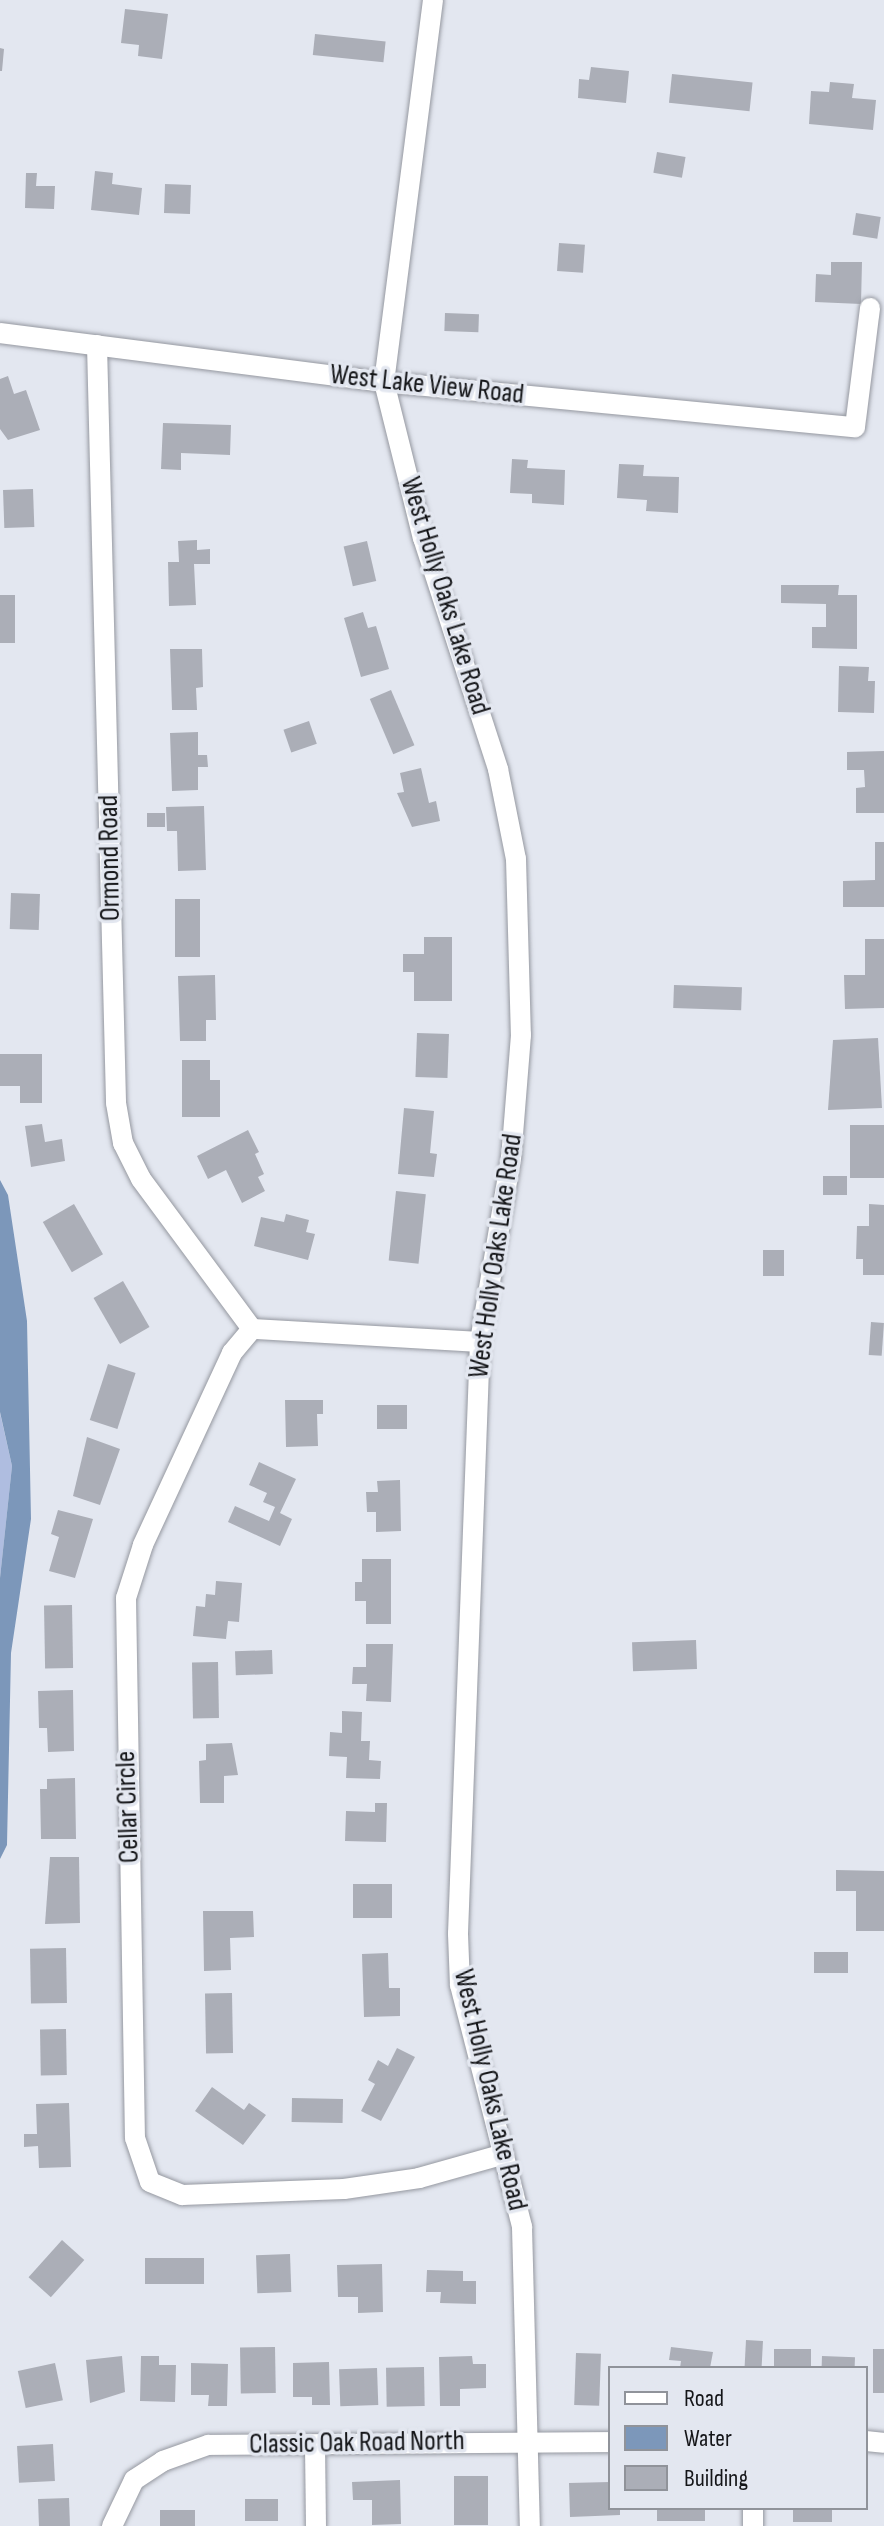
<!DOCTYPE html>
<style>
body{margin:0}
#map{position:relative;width:884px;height:2526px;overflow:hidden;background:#e3e7f0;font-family:"Sofia Sans Condensed",sans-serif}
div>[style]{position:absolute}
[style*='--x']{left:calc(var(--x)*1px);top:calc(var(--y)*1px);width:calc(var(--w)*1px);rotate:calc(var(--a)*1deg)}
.green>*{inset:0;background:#afbde0}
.water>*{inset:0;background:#7c97ba}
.building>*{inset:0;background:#abaeb7;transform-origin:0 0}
.roads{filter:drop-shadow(0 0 2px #9598a0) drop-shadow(0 0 2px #9598a0)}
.minor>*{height:20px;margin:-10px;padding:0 10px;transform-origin:10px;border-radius:10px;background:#fff}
span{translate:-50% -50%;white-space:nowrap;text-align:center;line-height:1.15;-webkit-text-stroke:7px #e3e7f0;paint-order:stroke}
.street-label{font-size:28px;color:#141518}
.legend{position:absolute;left:608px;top:2366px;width:260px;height:144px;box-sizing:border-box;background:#e3e7f0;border:2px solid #90939a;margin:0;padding:10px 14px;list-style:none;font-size:24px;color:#141518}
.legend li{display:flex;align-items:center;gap:16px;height:40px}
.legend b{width:40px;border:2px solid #90939a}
</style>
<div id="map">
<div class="green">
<i style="clip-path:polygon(0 1413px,12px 1466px,0 1578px)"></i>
</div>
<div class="water">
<i style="clip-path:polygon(0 1180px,8px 1195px,27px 1321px,31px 1519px,11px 1653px,7px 1845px,0 1859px,0 1578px,12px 1466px,0 1412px)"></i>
</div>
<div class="building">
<i style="clip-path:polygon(125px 9px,168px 14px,162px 59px,138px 56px,139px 45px,121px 43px)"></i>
<i style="left:315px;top:34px;width:71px;height:21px;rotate:6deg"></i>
<i style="clip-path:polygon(0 48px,4px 49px,2px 71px,0 71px)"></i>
<i style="clip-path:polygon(591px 67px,629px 71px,626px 103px,578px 98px,579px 79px,589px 80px)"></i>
<i style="left:672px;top:74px;width:81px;height:29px;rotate:6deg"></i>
<i style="clip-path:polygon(830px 82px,854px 84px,852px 98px,876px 100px,873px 130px,809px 124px,811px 91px,829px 92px)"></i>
<i style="left:657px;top:152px;width:29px;height:21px;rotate:10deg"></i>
<i style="clip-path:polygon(95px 171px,113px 173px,112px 184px,142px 188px,139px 215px,91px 210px)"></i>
<i style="clip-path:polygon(26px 173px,37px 173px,36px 186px,55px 186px,54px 209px,25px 208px)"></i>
<i style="left:165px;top:184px;width:26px;height:29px;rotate:2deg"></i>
<i style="left:856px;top:213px;width:25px;height:22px;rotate:9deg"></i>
<i style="left:559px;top:243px;width:26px;height:28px;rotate:4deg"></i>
<i style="clip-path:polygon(831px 262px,862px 262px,861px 304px,815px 302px,816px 274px,831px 275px)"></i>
<i style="left:445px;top:313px;width:34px;height:18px;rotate:2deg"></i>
<i style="clip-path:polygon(8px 376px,14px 394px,26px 390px,40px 430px,8px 440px,0 429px,0 379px)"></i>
<i style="clip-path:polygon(163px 423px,231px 425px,230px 455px,181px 453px,181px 470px,161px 469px)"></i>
<i style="clip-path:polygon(512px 459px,528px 460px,527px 468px,565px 470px,564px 505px,532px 503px,532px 494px,510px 493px)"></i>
<i style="clip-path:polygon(619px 464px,644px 465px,643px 476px,679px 477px,678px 513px,646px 511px,647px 500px,617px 498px)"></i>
<i style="left:33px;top:489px;width:38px;height:30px;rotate:88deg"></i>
<i style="clip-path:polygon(197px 540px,197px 550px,210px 549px,210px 564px,194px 564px,196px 605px,169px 606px,168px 562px,179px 562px,178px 541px)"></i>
<i style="left:367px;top:541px;width:41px;height:24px;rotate:77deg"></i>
<i style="clip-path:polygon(781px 585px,839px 585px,838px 595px,857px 595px,857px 649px,812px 648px,812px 627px,826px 627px,826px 604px,781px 603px)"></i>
<i style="left:0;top:595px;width:15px;height:48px"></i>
<i style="clip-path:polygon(363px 612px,368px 628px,376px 626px,389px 669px,361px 677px,344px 618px)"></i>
<i style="clip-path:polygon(170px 649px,202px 649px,203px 687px,196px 688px,197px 710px,172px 710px)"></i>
<i style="clip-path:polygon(839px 666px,869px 667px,868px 681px,875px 681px,874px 713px,838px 712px)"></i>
<i style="left:391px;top:690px;width:60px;height:23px;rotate:67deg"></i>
<i style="left:309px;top:721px;width:24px;height:27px;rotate:71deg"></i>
<i style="clip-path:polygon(198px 732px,198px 755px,207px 755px,208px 767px,198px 767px,198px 790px,172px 791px,170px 733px)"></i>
<i style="clip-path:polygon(884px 751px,884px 813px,856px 813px,856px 788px,865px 787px,864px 770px,847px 770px,847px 752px)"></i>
<i style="clip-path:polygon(421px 768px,429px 803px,436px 801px,440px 821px,412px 827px,397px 793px,404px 792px,400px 773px)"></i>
<i style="clip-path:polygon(204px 806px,206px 870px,178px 871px,177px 831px,167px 831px,166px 807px)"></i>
<i style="left:147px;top:813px;width:18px;height:14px"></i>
<i style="clip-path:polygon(875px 842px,884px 842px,884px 907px,843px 907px,843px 881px,875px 880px)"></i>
<i style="left:11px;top:893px;width:29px;height:36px;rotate:2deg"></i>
<i style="left:175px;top:899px;width:25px;height:58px"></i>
<i style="clip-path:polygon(424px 937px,452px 937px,452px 1001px,414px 1001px,414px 972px,403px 972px,403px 954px,424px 954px)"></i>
<i style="clip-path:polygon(865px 939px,884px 939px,884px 1008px,845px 1009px,844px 975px,865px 975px)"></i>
<i style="clip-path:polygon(215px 975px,216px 1020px,206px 1020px,206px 1041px,180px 1041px,178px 976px)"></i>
<i style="left:674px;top:985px;width:68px;height:23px;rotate:2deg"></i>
<i style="left:417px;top:1033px;width:32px;height:44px;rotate:2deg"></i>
<i style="clip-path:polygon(878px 1038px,882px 1108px,828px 1110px,833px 1040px)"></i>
<i style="clip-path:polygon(0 1054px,42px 1054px,42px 1103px,20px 1103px,20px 1086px,0 1086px)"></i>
<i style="clip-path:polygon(182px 1060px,210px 1060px,210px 1080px,220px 1080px,220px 1117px,182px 1117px)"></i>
<i style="clip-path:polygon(404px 1108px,434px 1111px,430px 1153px,437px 1154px,434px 1177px,398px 1174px)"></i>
<i style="clip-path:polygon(42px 1124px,45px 1142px,62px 1139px,65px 1161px,31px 1167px,25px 1126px)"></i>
<i style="left:884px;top:1125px;width:53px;height:34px;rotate:90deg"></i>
<i style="clip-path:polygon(248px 1130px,259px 1152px,255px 1154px,264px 1174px,258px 1177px,265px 1191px,242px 1203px,226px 1170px,208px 1179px,197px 1156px)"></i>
<i style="left:823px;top:1176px;width:24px;height:19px"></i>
<i style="left:396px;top:1191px;width:30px;height:70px;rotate:6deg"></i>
<i style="left:74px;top:1204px;width:58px;height:36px;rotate:60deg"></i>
<i style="clip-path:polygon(869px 1204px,884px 1205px,884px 1275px,863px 1275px,863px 1259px,856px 1259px,857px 1226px,869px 1226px)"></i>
<i style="clip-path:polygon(286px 1214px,309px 1220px,306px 1232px,315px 1234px,308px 1260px,254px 1246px,261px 1217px,284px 1222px)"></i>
<i style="left:763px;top:1250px;width:21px;height:26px"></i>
<i style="left:123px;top:1281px;width:53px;height:34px;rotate:60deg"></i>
<i style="left:871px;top:1322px;width:13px;height:33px;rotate:4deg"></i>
<i style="left:108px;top:1364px;width:29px;height:59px;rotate:18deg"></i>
<i style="clip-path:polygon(285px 1400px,323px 1400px,323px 1414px,317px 1414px,318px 1446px,286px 1447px)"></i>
<i style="left:377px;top:1405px;width:30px;height:24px"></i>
<i style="clip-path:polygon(87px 1437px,120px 1449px,100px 1505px,73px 1496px)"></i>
<i style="clip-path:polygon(259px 1462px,296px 1479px,280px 1513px,292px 1519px,280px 1546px,228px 1522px,235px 1506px,269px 1521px,275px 1507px,263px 1502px,267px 1493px,249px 1485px)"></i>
<i style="clip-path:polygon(400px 1480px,401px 1531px,376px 1532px,376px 1512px,367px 1512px,366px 1492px,378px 1492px,377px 1481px)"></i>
<i style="clip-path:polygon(58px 1510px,93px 1519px,75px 1578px,49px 1571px,59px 1537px,51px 1534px)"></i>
<i style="clip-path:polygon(362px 1559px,391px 1559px,391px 1624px,366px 1624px,366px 1601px,355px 1601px,355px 1582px,362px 1582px)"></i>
<i style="clip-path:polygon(216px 1581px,242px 1583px,239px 1622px,228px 1621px,226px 1639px,193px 1636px,196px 1606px,205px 1607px,206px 1594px,215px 1595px)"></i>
<i style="left:72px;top:1605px;width:63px;height:28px;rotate:89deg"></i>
<i style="left:696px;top:1640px;width:29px;height:64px;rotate:88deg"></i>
<i style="clip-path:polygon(366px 1644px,393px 1644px,391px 1702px,366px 1701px,367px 1684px,352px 1684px,353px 1667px,366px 1667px)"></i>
<i style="left:272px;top:1650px;width:24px;height:37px;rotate:88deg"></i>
<i style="left:218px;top:1662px;width:56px;height:26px;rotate:89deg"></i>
<i style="clip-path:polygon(73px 1690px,74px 1751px,48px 1752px,47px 1728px,39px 1728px,38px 1691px)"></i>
<i style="clip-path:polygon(342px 1711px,362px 1712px,361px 1741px,370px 1741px,369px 1760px,381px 1761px,380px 1779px,346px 1778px,347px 1757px,329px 1756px,330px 1732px,342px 1733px)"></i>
<i style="clip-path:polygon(232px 1743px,238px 1775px,224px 1776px,224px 1803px,200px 1803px,199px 1761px,206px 1760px,206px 1744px)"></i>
<i style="clip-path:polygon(75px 1778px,76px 1839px,41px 1839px,40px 1789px,47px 1789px,47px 1779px)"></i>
<i style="clip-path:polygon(375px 1803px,387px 1803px,386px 1842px,345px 1841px,346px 1811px,375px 1812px)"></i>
<i style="clip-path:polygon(50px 1857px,79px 1857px,80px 1923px,45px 1924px)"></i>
<i style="clip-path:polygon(836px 1870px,884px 1871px,884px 1931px,856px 1931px,856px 1891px,836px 1891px)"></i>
<i style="left:392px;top:1884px;width:34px;height:39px;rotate:90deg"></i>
<i style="clip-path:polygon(203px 1911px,253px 1911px,254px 1937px,230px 1938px,231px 1970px,204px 1971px)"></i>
<i style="left:66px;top:1948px;width:55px;height:36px;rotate:89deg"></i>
<i style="left:814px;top:1952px;width:34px;height:21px"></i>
<i style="clip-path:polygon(388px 1953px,389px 1988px,400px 1988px,400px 2016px,364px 2017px,362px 1954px)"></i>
<i style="left:232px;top:1993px;width:60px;height:27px;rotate:89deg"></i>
<i style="left:66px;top:2029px;width:46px;height:26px;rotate:89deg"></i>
<i style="clip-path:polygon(397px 2048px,415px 2057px,381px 2121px,361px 2111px,375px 2084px,368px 2080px,378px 2060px,388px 2066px)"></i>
<i style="clip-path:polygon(212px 2087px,244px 2110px,249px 2103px,266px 2115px,243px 2145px,195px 2111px)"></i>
<i style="left:292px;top:2098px;width:51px;height:24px;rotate:1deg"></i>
<i style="clip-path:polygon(69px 2103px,71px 2167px,39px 2168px,38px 2146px,24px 2147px,24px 2134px,37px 2134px,36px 2104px)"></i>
<i style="left:62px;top:2240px;width:30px;height:50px;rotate:42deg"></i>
<i style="left:290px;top:2254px;width:38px;height:34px;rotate:88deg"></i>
<i style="left:204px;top:2258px;width:26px;height:59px;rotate:90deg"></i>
<i style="clip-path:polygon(382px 2264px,383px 2312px,358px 2313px,358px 2297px,338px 2297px,337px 2265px)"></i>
<i style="clip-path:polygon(427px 2270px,463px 2271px,463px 2281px,476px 2281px,476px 2304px,440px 2303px,441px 2292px,426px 2292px)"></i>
<i style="left:746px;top:2340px;width:17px;height:28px;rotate:3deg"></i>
<i style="left:275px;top:2347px;width:46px;height:35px;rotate:89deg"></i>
<i style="clip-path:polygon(671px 2347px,713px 2352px,710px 2368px,680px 2368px,681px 2361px,669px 2360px)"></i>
<i style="left:811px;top:2349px;width:19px;height:37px;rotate:90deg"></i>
<i style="left:873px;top:2349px;width:11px;height:44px"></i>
<i style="left:576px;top:2353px;width:25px;height:52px;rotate:2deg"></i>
<i style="clip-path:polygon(122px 2356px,125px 2392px,90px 2403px,86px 2360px)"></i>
<i style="clip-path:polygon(141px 2356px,159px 2356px,159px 2365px,176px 2365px,175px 2402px,140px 2401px)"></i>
<i style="clip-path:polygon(472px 2356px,473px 2364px,486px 2364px,486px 2388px,460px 2389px,460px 2406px,440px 2406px,439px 2357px)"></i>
<i style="left:822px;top:2356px;width:33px;height:12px;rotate:2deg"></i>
<i style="clip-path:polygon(329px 2362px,330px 2405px,312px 2405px,312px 2397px,293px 2397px,293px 2363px)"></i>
<i style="left:55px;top:2363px;width:38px;height:38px;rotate:78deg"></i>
<i style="clip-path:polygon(191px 2363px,228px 2364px,227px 2406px,208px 2406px,209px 2395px,191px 2395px)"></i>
<i style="left:424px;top:2367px;width:39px;height:38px;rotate:89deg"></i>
<i style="left:377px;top:2368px;width:37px;height:38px;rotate:88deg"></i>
<i style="left:53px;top:2444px;width:37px;height:36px;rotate:87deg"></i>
<i style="left:454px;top:2476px;width:34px;height:49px"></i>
<i style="clip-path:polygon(400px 2480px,401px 2524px,372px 2525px,372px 2500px,353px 2500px,352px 2482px)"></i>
<i style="clip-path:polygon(610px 2482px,610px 2508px,620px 2508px,620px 2515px,570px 2517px,569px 2483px)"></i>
<i style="left:69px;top:2498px;width:28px;height:31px;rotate:88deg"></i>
<i style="left:278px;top:2499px;width:22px;height:33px;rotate:90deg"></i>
<i style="left:657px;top:2508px;width:48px;height:13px"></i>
<i style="left:793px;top:2508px;width:39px;height:14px"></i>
<i style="left:160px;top:2510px;width:35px;height:16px"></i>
</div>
<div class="roads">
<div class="minor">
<i style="--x:433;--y:0;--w:385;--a:97.3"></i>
<i style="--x:384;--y:382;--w:161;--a:76"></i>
<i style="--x:423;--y:538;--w:243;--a:72"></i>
<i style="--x:498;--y:769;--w:92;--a:78.7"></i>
<i style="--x:516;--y:859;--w:176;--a:88.4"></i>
<i style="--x:521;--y:1035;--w:123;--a:94.6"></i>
<i style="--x:511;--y:1158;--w:187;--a:99.6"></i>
<i style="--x:480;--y:1342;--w:592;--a:92.13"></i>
<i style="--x:458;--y:1934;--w:51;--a:87.8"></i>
<i style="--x:460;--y:1985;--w:250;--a:75.6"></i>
<i style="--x:522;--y:2227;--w:299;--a:88.5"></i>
<i style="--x:0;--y:333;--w:387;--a:7.3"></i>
<i style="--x:384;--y:382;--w:473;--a:5.5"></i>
<i style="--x:855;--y:427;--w:120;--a:-82.8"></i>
<i style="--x:97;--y:345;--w:758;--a:88.56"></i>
<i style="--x:116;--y:1103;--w:41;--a:80.1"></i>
<i style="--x:123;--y:1143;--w:40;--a:63.4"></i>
<i style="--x:141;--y:1179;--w:187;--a:53.5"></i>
<i style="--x:480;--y:1342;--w:228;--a:-176.7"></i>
<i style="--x:252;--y:1329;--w:31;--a:130"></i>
<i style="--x:232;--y:1353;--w:212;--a:114.9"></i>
<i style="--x:143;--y:1545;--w:56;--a:107.8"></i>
<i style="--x:126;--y:1598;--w:540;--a:89.05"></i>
<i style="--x:135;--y:2138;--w:46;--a:71.2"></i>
<i style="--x:150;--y:2182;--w:35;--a:22"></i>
<i style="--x:182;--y:2195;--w:162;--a:-2.1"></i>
<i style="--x:344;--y:2189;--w:76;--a:-8.3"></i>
<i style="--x:419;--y:2178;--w:85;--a:-15.7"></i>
<i style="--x:866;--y:2441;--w:18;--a:6"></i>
<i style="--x:315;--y:2445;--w:81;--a:89.3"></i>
<i style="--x:753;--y:2508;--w:18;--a:90"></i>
<i style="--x:112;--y:2526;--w:51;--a:-64.4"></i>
<i style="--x:134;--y:2480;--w:35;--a:-33"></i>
<i style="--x:163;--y:2461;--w:48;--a:-19.6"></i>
<i style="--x:208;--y:2445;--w:402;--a:-0.4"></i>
</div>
</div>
<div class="street-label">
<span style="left:427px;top:385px;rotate:6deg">West Lake View Road</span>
<span style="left:445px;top:596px;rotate:73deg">West Holly Oaks Lake Road</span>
<span style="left:110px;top:858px;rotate:-91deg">Ormond Road</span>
<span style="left:496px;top:1256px;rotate:-82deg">West Holly Oaks Lake Road</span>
<span style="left:128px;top:1807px;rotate:-92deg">Cellar Circle</span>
<span style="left:490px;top:2090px;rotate:77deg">West Holly Oaks Lake Road</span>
<span style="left:357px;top:2443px;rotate:-1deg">Classic Oak Road North</span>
</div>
<ul class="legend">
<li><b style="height:10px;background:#fff"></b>Road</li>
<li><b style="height:22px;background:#7c97ba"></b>Water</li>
<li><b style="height:22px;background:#abaeb7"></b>Building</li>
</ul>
</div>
